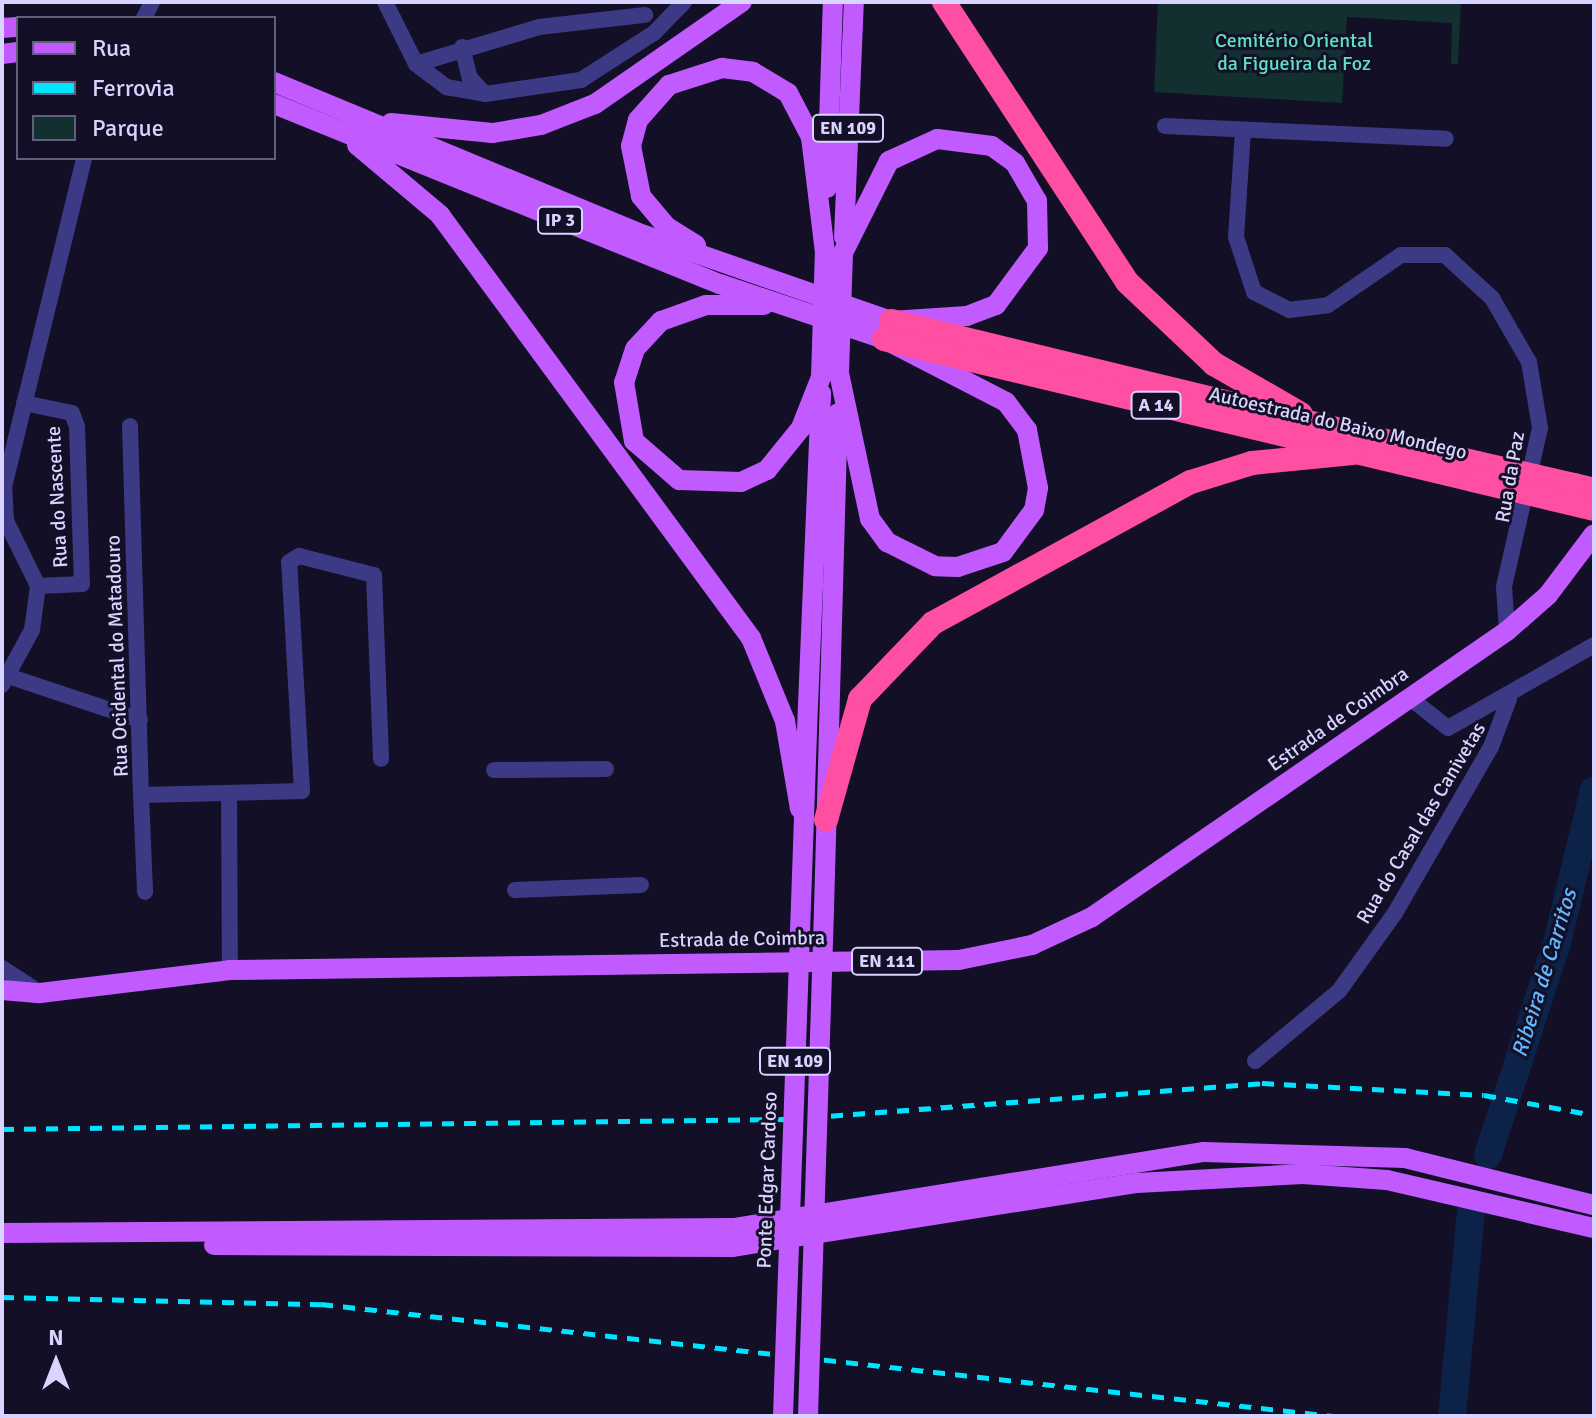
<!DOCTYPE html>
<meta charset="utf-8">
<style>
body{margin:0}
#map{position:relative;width:1596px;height:1418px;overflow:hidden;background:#130f26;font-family:Signika,sans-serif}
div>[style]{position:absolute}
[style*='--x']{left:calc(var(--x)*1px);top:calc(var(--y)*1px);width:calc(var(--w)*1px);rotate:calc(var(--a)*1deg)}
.green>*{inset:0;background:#12302f}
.river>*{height:28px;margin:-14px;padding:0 14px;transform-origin:14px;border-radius:14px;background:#0c2248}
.minor>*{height:16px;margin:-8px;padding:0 8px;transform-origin:8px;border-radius:8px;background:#3d3a85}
.major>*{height:20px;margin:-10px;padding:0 10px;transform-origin:10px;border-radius:10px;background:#c25bff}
.highway>*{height:24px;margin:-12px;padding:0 12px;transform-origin:12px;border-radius:12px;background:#ff4fa3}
.rail>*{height:5px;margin-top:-2.5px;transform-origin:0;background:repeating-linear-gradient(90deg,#00e5ff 0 12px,transparent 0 22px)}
.major-bridge>*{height:20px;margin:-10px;padding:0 10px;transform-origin:10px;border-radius:10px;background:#c25bff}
.highway-bridge>*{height:24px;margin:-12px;padding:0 12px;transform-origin:12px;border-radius:12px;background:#ff4fa3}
span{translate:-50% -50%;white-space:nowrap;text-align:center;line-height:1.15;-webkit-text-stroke:6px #130f26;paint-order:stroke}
.shield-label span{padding:2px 6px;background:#130f26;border:2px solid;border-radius:6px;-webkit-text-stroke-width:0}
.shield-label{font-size:18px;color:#d9d4ff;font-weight:700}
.park-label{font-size:20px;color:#5fe0c0}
.street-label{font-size:20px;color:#d9d4ff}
.water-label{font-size:22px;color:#62b6ff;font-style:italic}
.frame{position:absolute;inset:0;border:4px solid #d9d4ff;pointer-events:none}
.legend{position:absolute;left:16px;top:16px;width:260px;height:144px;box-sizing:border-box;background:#130f26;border:2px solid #625e7d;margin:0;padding:10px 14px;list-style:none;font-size:24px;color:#d9d4ff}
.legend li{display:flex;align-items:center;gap:16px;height:40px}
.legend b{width:40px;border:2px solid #625e7d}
.north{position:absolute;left:16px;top:1322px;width:80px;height:80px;-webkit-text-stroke:6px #130f26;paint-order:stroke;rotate:0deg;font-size:22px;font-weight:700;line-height:32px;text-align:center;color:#d9d4ff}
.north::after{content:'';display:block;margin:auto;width:28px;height:36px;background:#d9d4ff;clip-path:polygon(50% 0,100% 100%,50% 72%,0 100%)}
</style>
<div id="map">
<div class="green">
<i style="clip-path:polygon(1158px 2px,1461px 2px,1458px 64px,1451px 64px,1452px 23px,1347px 17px,1342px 103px,1154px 92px)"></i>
</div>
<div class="river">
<i style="--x:1488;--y:1155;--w:223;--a:-72"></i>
<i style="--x:1557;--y:943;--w:157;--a:-76.4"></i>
<i style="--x:1452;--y:1416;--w:205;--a:-84.7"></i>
</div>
<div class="minor">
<i style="--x:385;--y:2;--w:69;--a:63.4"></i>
<i style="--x:416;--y:64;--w:38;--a:37"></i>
<i style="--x:446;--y:87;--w:40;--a:10"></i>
<i style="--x:485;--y:94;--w:97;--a:-8.3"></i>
<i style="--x:581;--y:80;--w:87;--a:-32.8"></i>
<i style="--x:654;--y:33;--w:43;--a:-45.9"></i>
<i style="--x:144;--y:18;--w:18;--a:-63"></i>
<i style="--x:462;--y:47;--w:32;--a:76"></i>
<i style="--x:470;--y:78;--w:22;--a:47"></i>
<i style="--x:416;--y:64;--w:128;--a:-16.7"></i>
<i style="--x:539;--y:27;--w:107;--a:-6.5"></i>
<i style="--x:1165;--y:126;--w:281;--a:2.6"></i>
<i style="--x:1243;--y:130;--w:107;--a:93.7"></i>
<i style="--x:1236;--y:237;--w:58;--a:71.9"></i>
<i style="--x:1254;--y:292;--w:39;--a:27"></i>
<i style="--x:1289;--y:310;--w:39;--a:-7"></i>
<i style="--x:1328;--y:305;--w:88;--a:-34.4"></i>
<i style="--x:1401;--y:255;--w:44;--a:0"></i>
<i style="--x:1445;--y:255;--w:64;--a:42.5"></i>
<i style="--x:1492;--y:298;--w:74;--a:60"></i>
<i style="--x:1529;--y:362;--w:67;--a:80.5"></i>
<i style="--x:1540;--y:428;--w:163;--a:102.8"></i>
<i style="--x:1504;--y:587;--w:44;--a:86.1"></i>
<i style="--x:24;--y:403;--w:49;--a:11.8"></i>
<i style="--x:72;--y:413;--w:15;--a:70"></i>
<i style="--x:77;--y:427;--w:157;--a:88.2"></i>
<i style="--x:82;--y:584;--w:44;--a:177.4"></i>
<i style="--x:130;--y:426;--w:369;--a:88.3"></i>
<i style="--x:141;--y:795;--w:161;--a:-1.4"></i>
<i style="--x:302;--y:791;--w:229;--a:-93.2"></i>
<i style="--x:289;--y:562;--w:12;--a:-31"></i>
<i style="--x:299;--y:556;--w:77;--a:14.2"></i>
<i style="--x:374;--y:575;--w:184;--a:87.8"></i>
<i style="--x:8;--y:676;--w:139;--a:18.4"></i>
<i style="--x:2;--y:685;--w:63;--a:-61.4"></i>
<i style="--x:32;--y:630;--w:44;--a:-82.2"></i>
<i style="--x:38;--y:586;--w:72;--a:-116.2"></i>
<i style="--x:6;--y:521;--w:34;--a:-93"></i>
<i style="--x:4;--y:487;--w:339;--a:-76.3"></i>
<i style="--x:1410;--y:698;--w:48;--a:38.3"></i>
<i style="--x:1448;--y:728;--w:168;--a:-29.6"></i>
<i style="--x:494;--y:770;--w:112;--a:-0.5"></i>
<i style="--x:141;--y:795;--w:97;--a:87.6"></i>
<i style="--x:229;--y:796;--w:174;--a:89.7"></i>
<i style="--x:515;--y:890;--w:126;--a:-2.3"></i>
<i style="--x:2;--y:968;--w:44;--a:33"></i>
<i style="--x:1255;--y:1061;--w:109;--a:-39.8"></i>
<i style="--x:1339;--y:991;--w:96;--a:-54.3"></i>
<i style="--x:1395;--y:913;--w:192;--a:-60"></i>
<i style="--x:1491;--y:747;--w:51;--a:-69.4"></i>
</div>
<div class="major">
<i style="--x:2;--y:28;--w:16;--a:-4"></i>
<i style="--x:2;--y:54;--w:16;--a:-7"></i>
<i style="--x:274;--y:82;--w:400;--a:22.5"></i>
<i style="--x:644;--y:235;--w:262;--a:19.2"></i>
<i style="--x:891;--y:321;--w:76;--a:-3.8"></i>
<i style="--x:967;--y:316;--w:31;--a:-21"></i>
<i style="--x:996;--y:305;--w:71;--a:-53.6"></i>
<i style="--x:1038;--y:248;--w:47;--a:-91.2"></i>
<i style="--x:1037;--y:201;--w:44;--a:-120.1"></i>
<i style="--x:1015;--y:163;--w:29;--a:-144"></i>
<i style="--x:992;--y:146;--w:55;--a:-172.7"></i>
<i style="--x:937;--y:139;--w:53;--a:155.4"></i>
<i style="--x:889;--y:161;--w:103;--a:116.6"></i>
<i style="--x:274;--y:104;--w:481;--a:22"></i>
<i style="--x:720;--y:284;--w:173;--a:18.5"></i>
<i style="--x:884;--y:339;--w:137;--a:27.3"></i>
<i style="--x:1006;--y:402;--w:35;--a:53"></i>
<i style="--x:1027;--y:430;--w:59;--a:79.3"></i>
<i style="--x:1038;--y:488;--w:22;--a:100"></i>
<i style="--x:1034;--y:510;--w:52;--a:126.4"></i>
<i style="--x:1003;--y:552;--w:47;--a:161.6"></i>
<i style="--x:958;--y:567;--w:23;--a:-178"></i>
<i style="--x:935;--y:566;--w:54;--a:-153.4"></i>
<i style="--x:887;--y:542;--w:29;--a:-126"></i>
<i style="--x:870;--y:519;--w:149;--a:-102"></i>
<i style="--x:391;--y:123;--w:102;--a:5.6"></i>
<i style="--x:493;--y:133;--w:49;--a:-9.5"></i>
<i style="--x:541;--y:125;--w:58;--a:-21.3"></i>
<i style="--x:595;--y:104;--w:179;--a:-34.8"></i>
<i style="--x:357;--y:145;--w:109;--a:40.1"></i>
<i style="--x:440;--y:215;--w:525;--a:53.68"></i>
<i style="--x:751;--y:638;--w:90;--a:67.7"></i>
<i style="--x:785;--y:721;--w:89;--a:80.3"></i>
<i style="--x:827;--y:188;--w:186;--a:-88.2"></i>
<i style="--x:844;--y:237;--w:235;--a:-87.6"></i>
<i style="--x:696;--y:245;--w:36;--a:-148"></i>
<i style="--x:666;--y:226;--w:39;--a:-130"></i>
<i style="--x:641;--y:196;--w:51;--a:-101.3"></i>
<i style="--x:631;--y:146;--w:27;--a:-75"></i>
<i style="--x:638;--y:120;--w:47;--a:-48.5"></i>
<i style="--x:669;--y:85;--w:56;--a:-17.8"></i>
<i style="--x:722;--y:68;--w:31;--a:7"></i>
<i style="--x:753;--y:72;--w:41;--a:31"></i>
<i style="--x:788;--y:93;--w:50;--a:62.4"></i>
<i style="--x:811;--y:137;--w:116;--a:83.1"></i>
<i style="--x:764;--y:305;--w:58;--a:180"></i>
<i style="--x:706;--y:305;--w:48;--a:160.4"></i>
<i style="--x:661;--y:321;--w:38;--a:133"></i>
<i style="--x:635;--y:349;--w:35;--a:108"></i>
<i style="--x:624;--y:382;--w:60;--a:80.4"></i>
<i style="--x:634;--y:441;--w:60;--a:40.9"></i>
<i style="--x:679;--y:480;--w:62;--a:1.8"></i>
<i style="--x:741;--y:482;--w:29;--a:-25"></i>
<i style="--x:767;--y:470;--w:54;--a:-51"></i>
<i style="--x:801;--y:428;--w:55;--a:-68.6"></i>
<i style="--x:808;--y:705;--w:312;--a:-87.6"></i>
<i style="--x:824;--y:909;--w:496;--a:-88.4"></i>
<i style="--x:2;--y:990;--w:38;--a:5"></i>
<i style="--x:40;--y:993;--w:191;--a:-6.9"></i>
<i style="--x:230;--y:970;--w:729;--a:-0.79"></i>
<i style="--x:959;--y:960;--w:75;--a:-11.6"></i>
<i style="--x:1032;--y:945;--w:66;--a:-25"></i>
<i style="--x:1092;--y:917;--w:504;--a:-34.57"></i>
<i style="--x:1507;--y:631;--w:55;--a:-41.3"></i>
<i style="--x:1548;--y:595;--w:76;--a:-53"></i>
<i style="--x:2;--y:1233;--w:732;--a:-0.39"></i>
<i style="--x:734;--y:1228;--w:476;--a:-9.2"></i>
<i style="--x:1204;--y:1152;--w:201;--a:1.7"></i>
<i style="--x:1405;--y:1158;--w:195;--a:14"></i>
<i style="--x:214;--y:1245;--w:518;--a:0.22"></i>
<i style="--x:732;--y:1247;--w:410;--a:-9"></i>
<i style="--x:1137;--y:1183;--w:166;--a:-3.1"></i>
<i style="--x:1303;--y:1174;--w:84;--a:4.1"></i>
<i style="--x:1387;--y:1180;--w:212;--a:13.1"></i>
</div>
<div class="highway">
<i style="--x:944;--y:2;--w:334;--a:56.8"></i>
<i style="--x:1127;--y:282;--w:120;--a:43.3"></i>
<i style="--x:1214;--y:364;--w:100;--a:29.9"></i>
<i style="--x:891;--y:321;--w:603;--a:13.62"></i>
<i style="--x:884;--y:339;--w:606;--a:13.46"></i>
<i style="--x:1574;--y:485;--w:21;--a:14"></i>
<i style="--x:826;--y:820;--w:126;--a:-74.3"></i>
<i style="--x:860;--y:699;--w:105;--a:-46.2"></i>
<i style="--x:933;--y:623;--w:294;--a:-28.7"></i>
<i style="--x:1191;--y:482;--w:64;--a:-17.3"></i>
<i style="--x:1252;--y:463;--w:101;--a:-5.7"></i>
</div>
<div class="rail">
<i style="--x:2;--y:1129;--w:785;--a:-0.73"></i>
<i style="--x:787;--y:1119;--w:476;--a:-4.3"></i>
<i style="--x:1262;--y:1083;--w:222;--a:3.1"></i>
<i style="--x:1484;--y:1095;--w:112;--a:10.3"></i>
<i style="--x:2;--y:1297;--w:319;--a:1.3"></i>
<i style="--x:321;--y:1304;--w:1018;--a:6.32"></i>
</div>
<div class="major-bridge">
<i style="--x:839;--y:373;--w:120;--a:-88.1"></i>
<i style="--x:821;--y:377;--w:125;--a:-88.2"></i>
<i style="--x:783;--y:1416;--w:711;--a:-87.99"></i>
<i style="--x:808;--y:1416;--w:507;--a:-88.19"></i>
</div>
<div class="highway-bridge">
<i style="--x:1477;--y:463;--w:99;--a:12.8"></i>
<i style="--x:1473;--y:480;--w:124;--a:13.5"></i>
</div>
<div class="shield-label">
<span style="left:848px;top:128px">EN 109</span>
<span style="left:560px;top:220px">IP 3</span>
<span style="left:1156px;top:405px">A 14</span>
<span style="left:887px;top:961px">EN 111</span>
<span style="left:795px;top:1061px">EN 109</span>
</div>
<div class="park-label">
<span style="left:1294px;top:52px">Cemitério Oriental<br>da Figueira da Foz</span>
</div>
<div class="street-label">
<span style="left:1338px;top:423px;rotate:13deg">Autoestrada do Baixo Mondego</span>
<span style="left:1510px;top:477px;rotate:-80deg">Rua da Paz</span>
<span style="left:57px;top:497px;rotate:-93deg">Rua do Nascente</span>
<span style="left:117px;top:656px;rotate:-92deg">Rua Ocidental do Matadouro</span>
<span style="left:1338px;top:719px;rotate:-35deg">Estrada de Coimbra</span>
<span style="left:1421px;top:823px;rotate:-59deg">Rua do Casal das Canivetas</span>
<span style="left:742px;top:939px;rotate:-1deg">Estrada de Coimbra</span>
<span style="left:767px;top:1180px;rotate:-88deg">Ponte Edgar Cardoso</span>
</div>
<div class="water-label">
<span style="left:1544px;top:973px;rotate:-73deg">Ribeira de Carritos</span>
</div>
<div class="frame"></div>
<ul class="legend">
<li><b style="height:10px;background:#c25bff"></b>Rua</li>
<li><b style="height:10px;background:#00e5ff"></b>Ferrovia</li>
<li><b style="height:22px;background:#12302f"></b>Parque</li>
</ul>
<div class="north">N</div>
</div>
